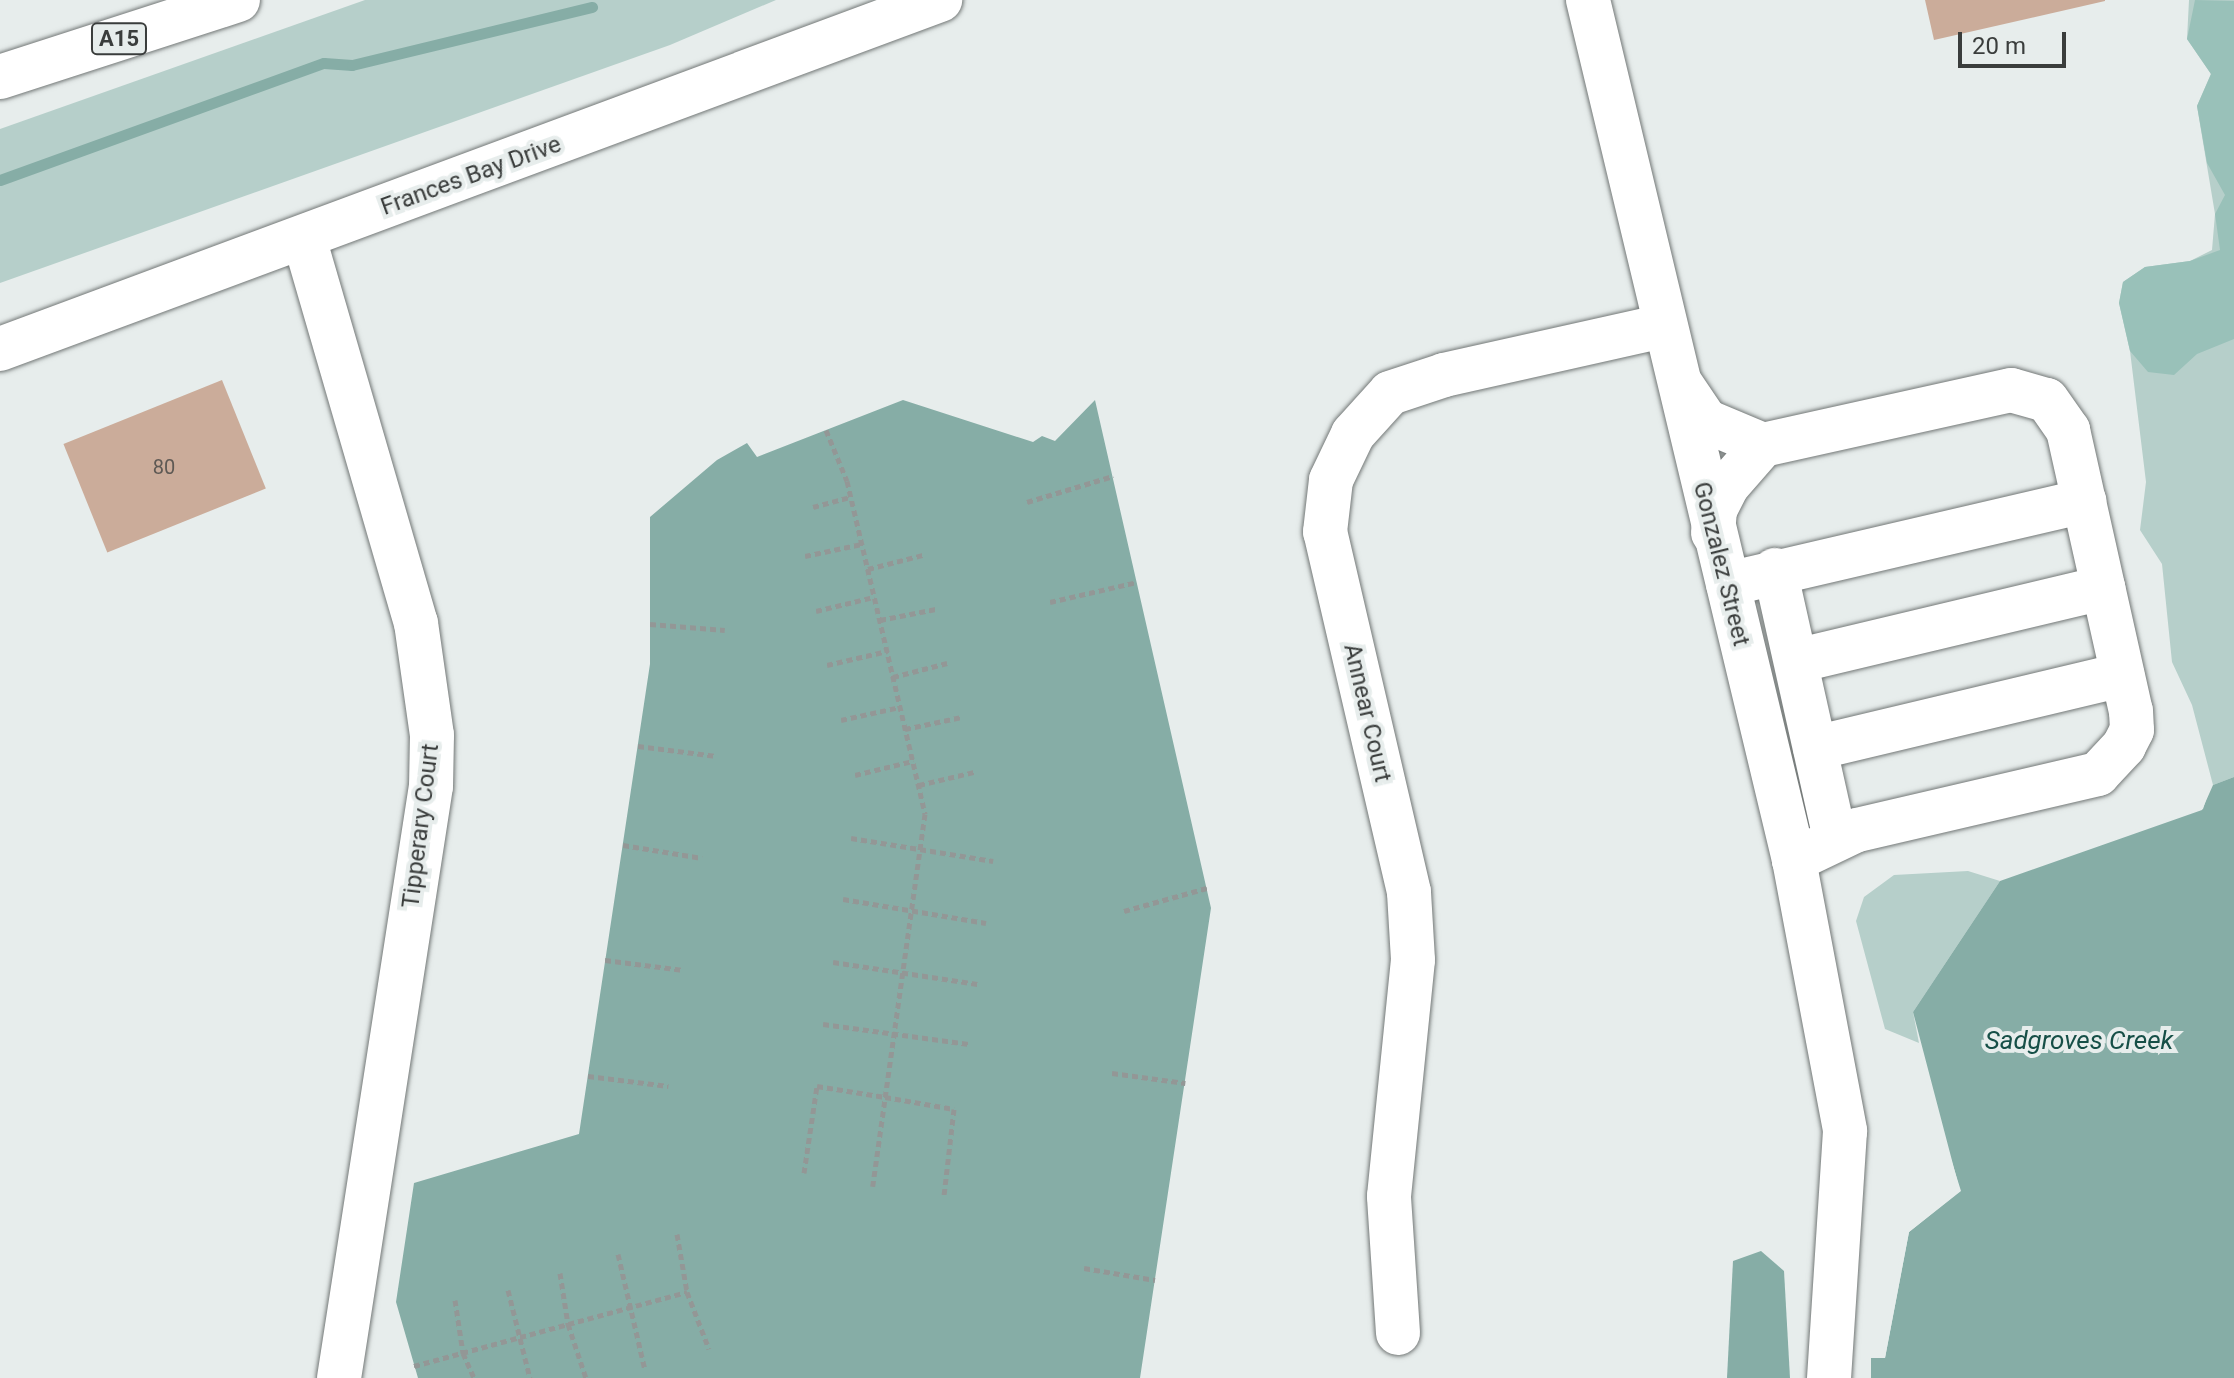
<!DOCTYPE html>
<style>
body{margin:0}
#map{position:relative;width:2234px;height:1378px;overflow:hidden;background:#e7edec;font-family:Roboto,sans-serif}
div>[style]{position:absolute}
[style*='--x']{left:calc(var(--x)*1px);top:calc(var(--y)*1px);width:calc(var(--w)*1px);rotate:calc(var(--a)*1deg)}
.green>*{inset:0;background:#b6cfca}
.forest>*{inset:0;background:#99c1b9}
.water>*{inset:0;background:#86ada6}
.pier>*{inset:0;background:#e7edec}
.stream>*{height:11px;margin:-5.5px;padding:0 5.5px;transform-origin:5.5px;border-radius:5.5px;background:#86ada6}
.building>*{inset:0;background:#cbac9a;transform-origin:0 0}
.path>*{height:5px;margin-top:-2.5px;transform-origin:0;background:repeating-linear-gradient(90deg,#939796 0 6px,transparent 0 10px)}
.roads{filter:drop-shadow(0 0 2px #737877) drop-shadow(0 0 2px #737877)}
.minor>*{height:44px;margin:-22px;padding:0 22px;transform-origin:22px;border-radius:22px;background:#fff}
.major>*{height:44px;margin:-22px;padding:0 22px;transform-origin:22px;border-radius:22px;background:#fff}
span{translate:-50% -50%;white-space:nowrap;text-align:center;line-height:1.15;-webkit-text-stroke:8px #e7edec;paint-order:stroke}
.number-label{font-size:20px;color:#5e5954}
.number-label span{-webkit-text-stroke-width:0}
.shield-label span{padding:2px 6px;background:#e7edec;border:2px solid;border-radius:6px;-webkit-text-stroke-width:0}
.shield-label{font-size:22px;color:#3a3d3c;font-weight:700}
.street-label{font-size:24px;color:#3a3d3c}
.water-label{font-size:26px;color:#164f47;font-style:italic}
.scale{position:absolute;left:1958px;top:32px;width:108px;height:36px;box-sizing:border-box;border:4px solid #3a3d3c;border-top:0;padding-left:10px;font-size:24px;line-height:28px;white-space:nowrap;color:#3a3d3c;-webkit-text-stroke:6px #e7edec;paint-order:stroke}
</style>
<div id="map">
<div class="green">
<i style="clip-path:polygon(365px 0,776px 0,670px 45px,0 283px,0 129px)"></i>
<i style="clip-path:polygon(2189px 0,2234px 0,2234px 777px,2213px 785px,2192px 705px,2172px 662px,2162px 564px,2140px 530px,2146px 482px,2130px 351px,2119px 303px,2123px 282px,2145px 267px,2190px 261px,2212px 250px,2215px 214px,2197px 106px,2211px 74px,2187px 39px)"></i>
<i style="clip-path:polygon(1968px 871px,2000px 881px,1913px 1012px,1919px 1043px,1885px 1029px,1856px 921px,1864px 897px,1894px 875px)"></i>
</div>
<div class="forest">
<i style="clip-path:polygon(2195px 0,2234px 1px,2234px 339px,2197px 354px,2174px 375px,2148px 372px,2130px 351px,2119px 303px,2123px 282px,2145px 267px,2190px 261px,2220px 250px,2215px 214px,2225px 195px,2207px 163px,2197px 106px,2211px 74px,2187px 39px)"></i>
</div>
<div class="water">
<i style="clip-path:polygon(903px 400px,1033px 442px,1042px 436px,1055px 441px,1095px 400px,1211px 908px,1140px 1378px,418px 1378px,396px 1302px,414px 1183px,579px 1134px,650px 664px,650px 517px,717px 460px,747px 443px,757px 457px)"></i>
<i style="clip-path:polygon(2234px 777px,2234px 1378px,1871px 1378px,1871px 1358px,1885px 1358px,1909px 1232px,1960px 1191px,1913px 1012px,2000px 881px,2202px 810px,2213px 785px)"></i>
<i style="clip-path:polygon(1761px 1251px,1784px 1271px,1790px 1378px,1727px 1378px,1733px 1261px)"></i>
</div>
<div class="pier">
<i style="clip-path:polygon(2212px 781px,2203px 809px,1996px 880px,2200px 806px)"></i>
<i style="clip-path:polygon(1914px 1041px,1961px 1191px,1909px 1232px,1885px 1358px,1871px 1358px,1882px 1354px,1905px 1230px,1956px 1190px)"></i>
</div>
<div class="stream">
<i style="--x:0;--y:180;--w:344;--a:-19.9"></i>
<i style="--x:324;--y:63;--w:28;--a:4"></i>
<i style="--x:352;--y:65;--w:247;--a:-13.6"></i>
</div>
<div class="building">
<i style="clip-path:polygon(1925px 0,2105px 0,2105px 1px,1934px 40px)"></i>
<i style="left:222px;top:380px;width:117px;height:171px;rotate:68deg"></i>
</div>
<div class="path">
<i style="--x:826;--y:430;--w:55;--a:67.6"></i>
<i style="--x:847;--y:481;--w:342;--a:76.8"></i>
<i style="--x:925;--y:814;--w:376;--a:98"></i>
<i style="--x:1027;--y:502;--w:90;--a:-16.8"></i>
<i style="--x:813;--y:507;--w:38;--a:-15"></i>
<i style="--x:805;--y:556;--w:58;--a:-11.9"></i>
<i style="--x:868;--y:569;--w:57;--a:-14.3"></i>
<i style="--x:1050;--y:602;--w:89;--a:-12.9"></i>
<i style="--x:816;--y:611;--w:60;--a:-13.6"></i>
<i style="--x:880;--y:620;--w:57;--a:-11.1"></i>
<i style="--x:650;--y:624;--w:75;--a:4.6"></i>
<i style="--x:827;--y:665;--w:62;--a:-13.1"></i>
<i style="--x:893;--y:677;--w:56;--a:-14.5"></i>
<i style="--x:841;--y:720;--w:60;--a:-12.4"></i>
<i style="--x:905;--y:729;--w:58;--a:-11.9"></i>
<i style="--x:638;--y:746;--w:79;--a:7.3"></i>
<i style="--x:855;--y:775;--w:60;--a:-13.6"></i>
<i style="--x:919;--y:785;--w:57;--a:-13.3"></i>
<i style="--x:851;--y:838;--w:144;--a:9.2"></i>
<i style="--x:623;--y:845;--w:80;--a:9.3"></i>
<i style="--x:843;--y:899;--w:145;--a:9.5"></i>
<i style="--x:1124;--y:911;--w:86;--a:-15.5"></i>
<i style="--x:605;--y:960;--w:79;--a:7.3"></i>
<i style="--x:833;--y:962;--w:146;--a:8.7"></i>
<i style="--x:823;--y:1024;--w:147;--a:7.8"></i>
<i style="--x:1112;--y:1073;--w:74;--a:7.8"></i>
<i style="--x:588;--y:1076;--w:81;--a:7.1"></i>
<i style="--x:804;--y:1173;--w:88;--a:-81.5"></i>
<i style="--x:817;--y:1086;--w:69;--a:9.2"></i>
<i style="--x:885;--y:1097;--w:70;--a:9.9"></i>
<i style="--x:954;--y:1109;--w:87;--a:96.6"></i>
<i style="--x:677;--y:1234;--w:59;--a:80.2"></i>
<i style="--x:687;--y:1292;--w:61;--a:68.9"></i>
<i style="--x:618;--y:1254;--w:119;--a:76.9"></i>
<i style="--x:1084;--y:1268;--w:72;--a:9.6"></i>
<i style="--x:560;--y:1273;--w:52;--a:81.1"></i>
<i style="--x:568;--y:1324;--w:57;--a:71.6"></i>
<i style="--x:508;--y:1290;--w:91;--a:76"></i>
<i style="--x:455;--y:1300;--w:54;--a:81.4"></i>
<i style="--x:463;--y:1353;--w:27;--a:66"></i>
<i style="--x:414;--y:1366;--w:283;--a:-15.2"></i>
</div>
<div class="roads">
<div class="minor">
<i style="--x:1588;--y:0;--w:884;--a:76.53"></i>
<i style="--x:1794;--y:860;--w:276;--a:79.3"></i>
<i style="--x:1845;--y:1131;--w:248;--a:93.7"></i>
<i style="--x:304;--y:238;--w:401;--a:73.8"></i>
<i style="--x:416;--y:623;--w:113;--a:81.9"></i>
<i style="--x:432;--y:735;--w:51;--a:91.1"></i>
<i style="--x:431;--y:786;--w:599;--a:98.83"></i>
<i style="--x:0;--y:349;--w:1003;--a:-20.37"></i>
<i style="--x:1681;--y:384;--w:45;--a:56"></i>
<i style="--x:1706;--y:421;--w:62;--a:22.8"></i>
<i style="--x:1763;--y:445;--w:254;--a:-12.5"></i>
<i style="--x:2011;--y:390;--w:37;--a:16"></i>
<i style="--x:2047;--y:400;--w:37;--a:55"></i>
<i style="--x:2068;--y:430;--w:288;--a:77.4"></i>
<i style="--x:2131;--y:711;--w:19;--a:87"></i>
<i style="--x:2132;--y:730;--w:18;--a:117"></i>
<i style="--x:2124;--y:746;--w:38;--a:133"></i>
<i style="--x:2098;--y:774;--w:247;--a:166.9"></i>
<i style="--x:1857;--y:830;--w:70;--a:154.5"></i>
<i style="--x:1713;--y:533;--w:23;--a:-85"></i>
<i style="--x:1715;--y:510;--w:28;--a:-63"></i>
<i style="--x:1728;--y:485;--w:53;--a:-48.8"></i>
<i style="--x:1775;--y:570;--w:276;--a:77.4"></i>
<i style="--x:1728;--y:584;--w:366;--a:-13.1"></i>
<i style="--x:1796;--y:661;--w:316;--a:-13.4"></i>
<i style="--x:1815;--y:748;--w:316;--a:-13.4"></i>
<i style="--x:1398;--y:1333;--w:137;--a:-93.8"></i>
<i style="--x:1389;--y:1196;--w:237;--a:-84.2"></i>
<i style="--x:1413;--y:960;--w:68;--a:-93.4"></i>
<i style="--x:1409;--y:892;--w:370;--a:-103.1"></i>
<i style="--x:1325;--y:532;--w:52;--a:-83.4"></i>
<i style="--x:1331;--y:480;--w:51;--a:-64.4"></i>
<i style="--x:1353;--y:434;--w:55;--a:-47.9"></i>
<i style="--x:1390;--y:393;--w:57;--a:-18.4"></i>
<i style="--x:1444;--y:375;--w:224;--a:-12.6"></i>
</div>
<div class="major">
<i style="--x:0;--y:77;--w:250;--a:-17.9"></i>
</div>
</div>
<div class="number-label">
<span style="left:164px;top:467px">80</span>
</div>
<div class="shield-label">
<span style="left:119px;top:39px">A15</span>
</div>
<div class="street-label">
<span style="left:471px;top:176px;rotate:-20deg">Frances Bay Drive</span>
<span style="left:1721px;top:564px;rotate:76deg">Gonzalez Street</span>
<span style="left:1367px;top:713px;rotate:77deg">Annear Court</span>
<span style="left:421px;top:826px;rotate:-83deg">Tipperary Court</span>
</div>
<div class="water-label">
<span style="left:2079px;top:1041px">Sadgroves Creek</span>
</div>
<div class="scale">20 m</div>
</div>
